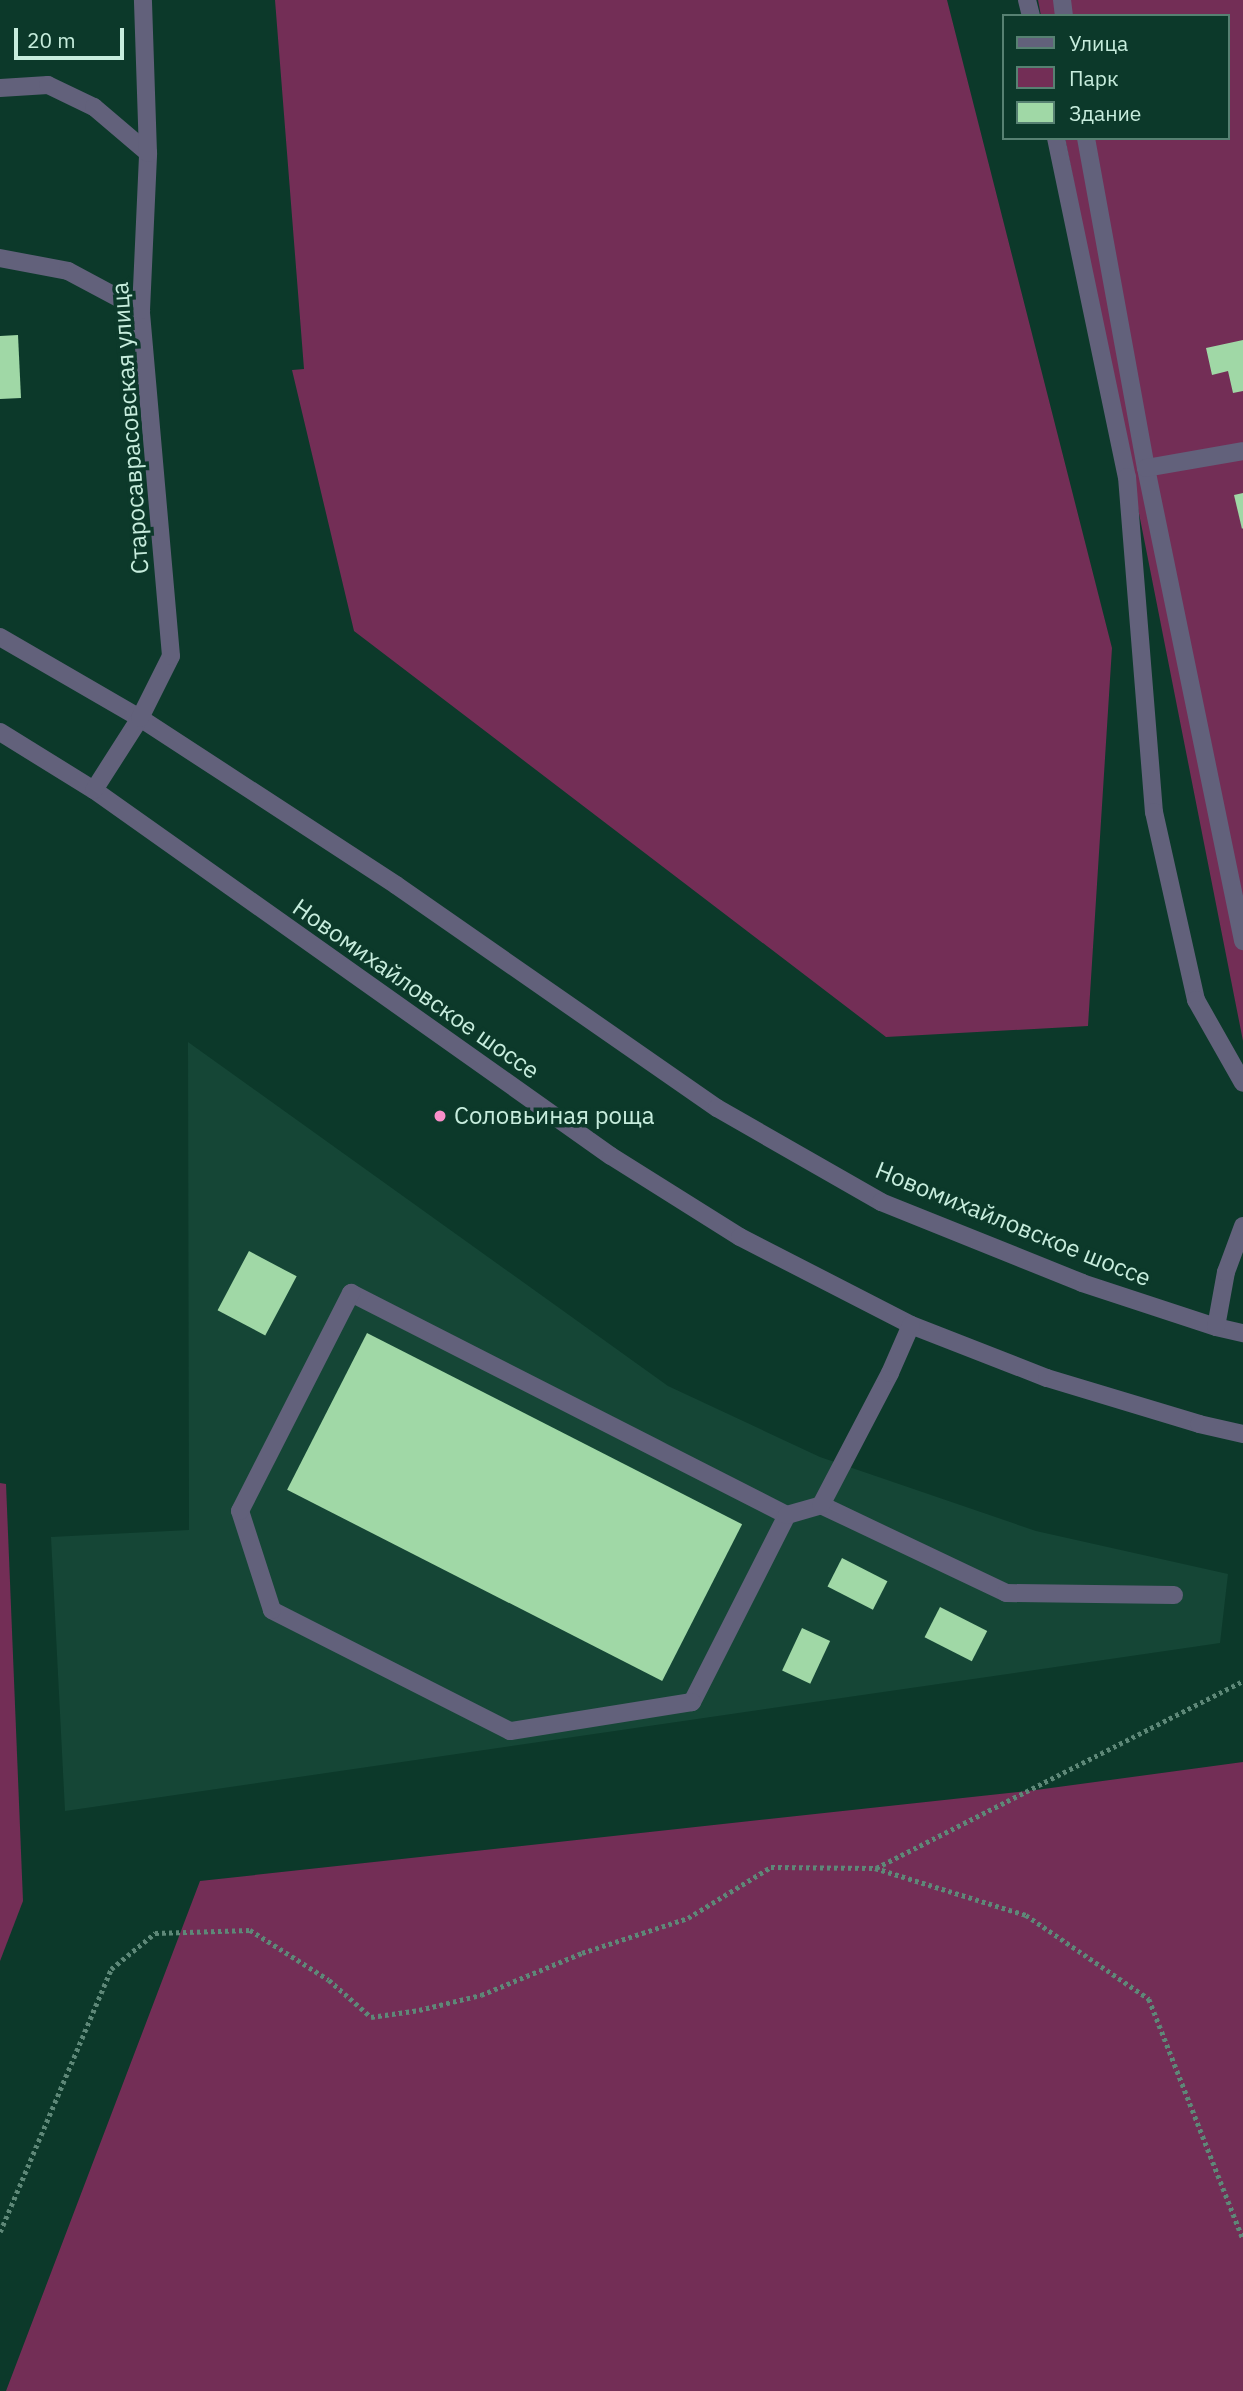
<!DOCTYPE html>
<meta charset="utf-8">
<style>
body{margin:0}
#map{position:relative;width:1243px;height:2391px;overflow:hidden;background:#0c392a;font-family:"IBM Plex Sans",sans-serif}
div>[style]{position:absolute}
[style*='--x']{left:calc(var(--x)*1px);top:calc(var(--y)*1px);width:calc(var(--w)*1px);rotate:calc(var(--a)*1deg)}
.built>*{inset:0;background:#154636}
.green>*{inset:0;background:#732e56}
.building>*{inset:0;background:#a0d8a6;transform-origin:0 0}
.path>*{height:4.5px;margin-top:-2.25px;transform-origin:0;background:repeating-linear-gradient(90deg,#5e8878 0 3.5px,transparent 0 7px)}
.minor>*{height:18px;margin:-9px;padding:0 9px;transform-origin:9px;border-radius:9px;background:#62617b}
.dots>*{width:19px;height:19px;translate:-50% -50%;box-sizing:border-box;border:4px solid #0c392a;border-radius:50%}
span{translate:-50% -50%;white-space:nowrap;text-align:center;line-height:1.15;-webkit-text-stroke:7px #0c392a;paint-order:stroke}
.street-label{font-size:24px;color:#c7eddd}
.poi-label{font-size:24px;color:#c7eddd}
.left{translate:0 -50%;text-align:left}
.legend{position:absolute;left:1002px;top:14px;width:228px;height:126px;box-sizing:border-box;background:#0c392a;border:2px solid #578172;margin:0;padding:9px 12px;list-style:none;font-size:21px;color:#c7eddd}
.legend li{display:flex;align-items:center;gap:14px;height:35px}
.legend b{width:35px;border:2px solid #578172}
.scale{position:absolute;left:14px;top:28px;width:110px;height:32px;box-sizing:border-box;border:4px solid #c7eddd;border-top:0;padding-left:9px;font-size:21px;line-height:24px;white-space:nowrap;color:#c7eddd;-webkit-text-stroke:5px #0c392a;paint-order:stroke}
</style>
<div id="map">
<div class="built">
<i style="clip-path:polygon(188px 1042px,668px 1386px,820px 1457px,1036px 1531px,1228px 1574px,1220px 1643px,65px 1811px,51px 1537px,189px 1530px)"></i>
</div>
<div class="green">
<i style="clip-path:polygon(275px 0,947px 0,1112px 648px,1088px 1026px,886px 1037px,354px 631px,292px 370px,304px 369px)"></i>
<i style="clip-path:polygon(1038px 0,1243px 0,1243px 1041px,1065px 138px,1227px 138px,1227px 16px,1041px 16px)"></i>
<i style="clip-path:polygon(0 1483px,6px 1484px,23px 1901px,0 1961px)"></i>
<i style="clip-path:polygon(1243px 1762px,1243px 2391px,6px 2391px,200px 1881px,1036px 1790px)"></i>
</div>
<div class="building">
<i style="clip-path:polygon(18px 335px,21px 398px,0 399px,0 336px)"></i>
<i style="clip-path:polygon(1243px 340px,1243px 391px,1233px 393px,1228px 371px,1212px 375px,1206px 348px)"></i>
<i style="clip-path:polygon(1243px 493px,1243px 528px,1242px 529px,1234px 495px)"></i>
<i style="left:249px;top:1251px;width:54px;height:67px;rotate:28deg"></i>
<i style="left:367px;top:1333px;width:421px;height:176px;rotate:27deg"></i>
<i style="left:842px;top:1558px;width:51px;height:32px;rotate:27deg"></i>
<i style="left:940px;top:1607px;width:53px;height:34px;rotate:27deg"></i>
<i style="left:802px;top:1628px;width:31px;height:47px;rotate:25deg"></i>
</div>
<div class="path">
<i style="--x:876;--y:1868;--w:412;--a:-27"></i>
<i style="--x:0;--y:2232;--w:285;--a:-67.1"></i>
<i style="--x:111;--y:1969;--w:57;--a:-39.3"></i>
<i style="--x:155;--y:1933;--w:95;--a:-1.8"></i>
<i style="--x:250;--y:1930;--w:93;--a:32.3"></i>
<i style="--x:329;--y:1980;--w:56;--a:41.4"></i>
<i style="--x:371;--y:2017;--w:49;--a:-8.3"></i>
<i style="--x:419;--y:2010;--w:64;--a:-13.6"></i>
<i style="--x:481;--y:1995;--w:109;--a:-22.6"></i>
<i style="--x:582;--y:1953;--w:112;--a:-18.3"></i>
<i style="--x:688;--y:1918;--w:97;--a:-31.6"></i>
<i style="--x:771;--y:1867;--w:104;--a:0.6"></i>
<i style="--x:875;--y:1868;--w:158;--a:17.3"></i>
<i style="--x:1026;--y:1915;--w:149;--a:34.3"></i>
<i style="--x:1149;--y:1999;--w:258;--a:68.6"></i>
</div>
<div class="minor">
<i style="--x:1027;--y:0;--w:16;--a:76"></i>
<i style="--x:1062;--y:0;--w:16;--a:83"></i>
<i style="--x:0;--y:88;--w:48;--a:-3.6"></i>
<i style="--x:48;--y:85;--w:51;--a:25.6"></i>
<i style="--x:94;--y:107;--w:71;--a:40.4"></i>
<i style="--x:1056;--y:138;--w:346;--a:78.2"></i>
<i style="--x:1127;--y:477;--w:336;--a:85.4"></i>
<i style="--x:1154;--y:812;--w:193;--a:77.4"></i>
<i style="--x:1196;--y:1000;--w:95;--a:60.5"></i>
<i style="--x:1086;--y:138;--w:335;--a:79.7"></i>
<i style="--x:1146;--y:468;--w:483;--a:78.4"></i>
<i style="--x:0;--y:258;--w:69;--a:10.8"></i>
<i style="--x:68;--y:271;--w:83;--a:28.1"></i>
<i style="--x:1146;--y:468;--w:98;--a:-9.9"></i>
<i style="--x:0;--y:637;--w:162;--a:30.1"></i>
<i style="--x:140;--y:718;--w:306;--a:33.1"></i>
<i style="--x:396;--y:885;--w:391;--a:34.8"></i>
<i style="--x:717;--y:1108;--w:189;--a:29.8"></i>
<i style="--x:881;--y:1202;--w:217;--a:21.9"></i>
<i style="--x:1082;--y:1283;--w:141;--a:18.2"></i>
<i style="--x:1216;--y:1327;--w:28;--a:13"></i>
<i style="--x:0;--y:732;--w:110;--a:31.7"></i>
<i style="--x:94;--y:790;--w:633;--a:35.3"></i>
<i style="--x:611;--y:1156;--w:152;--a:32.1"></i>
<i style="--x:740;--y:1237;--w:192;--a:27.2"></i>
<i style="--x:911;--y:1325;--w:146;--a:21.3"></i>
<i style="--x:1047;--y:1378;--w:159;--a:16.8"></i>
<i style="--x:1199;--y:1424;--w:45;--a:12.8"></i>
<i style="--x:94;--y:790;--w:85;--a:-57.4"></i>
<i style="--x:140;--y:718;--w:69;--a:-63.4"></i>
<i style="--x:171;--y:656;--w:347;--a:-95"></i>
<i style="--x:141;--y:310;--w:157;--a:-87.4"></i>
<i style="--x:148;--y:153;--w:153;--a:-91.9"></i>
<i style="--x:351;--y:1293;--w:489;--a:27"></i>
<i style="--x:787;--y:1515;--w:210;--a:116.9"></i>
<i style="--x:692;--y:1702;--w:184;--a:170.9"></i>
<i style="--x:510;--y:1731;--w:267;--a:-153.1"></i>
<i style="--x:272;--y:1610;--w:104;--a:-107.9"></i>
<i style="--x:240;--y:1511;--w:245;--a:-63"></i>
<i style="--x:1216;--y:1327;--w:56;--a:-79.7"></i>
<i style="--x:1226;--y:1272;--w:49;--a:-69.7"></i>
<i style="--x:821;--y:1505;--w:205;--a:25.4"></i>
<i style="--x:1006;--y:1593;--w:168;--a:0.7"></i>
<i style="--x:787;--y:1515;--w:35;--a:-16"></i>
<i style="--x:821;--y:1505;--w:149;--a:-62.4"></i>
<i style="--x:890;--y:1373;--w:52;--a:-66.4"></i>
</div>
<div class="dots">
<i style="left:440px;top:1116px;background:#f98fc9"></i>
</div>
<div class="street-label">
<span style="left:130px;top:428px;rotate:-94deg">Старосаврасовская улица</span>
<span style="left:416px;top:989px;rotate:35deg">Новомихайловское шоссе</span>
<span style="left:1013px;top:1224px;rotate:22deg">Новомихайловское шоссе</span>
</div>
<div class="poi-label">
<span class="left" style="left:454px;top:1116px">Соловьиная роща</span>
</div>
<ul class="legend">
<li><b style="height:9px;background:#62617b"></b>Улица</li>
<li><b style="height:19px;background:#732e56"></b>Парк</li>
<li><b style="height:19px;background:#a0d8a6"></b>Здание</li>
</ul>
<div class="scale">20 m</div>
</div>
